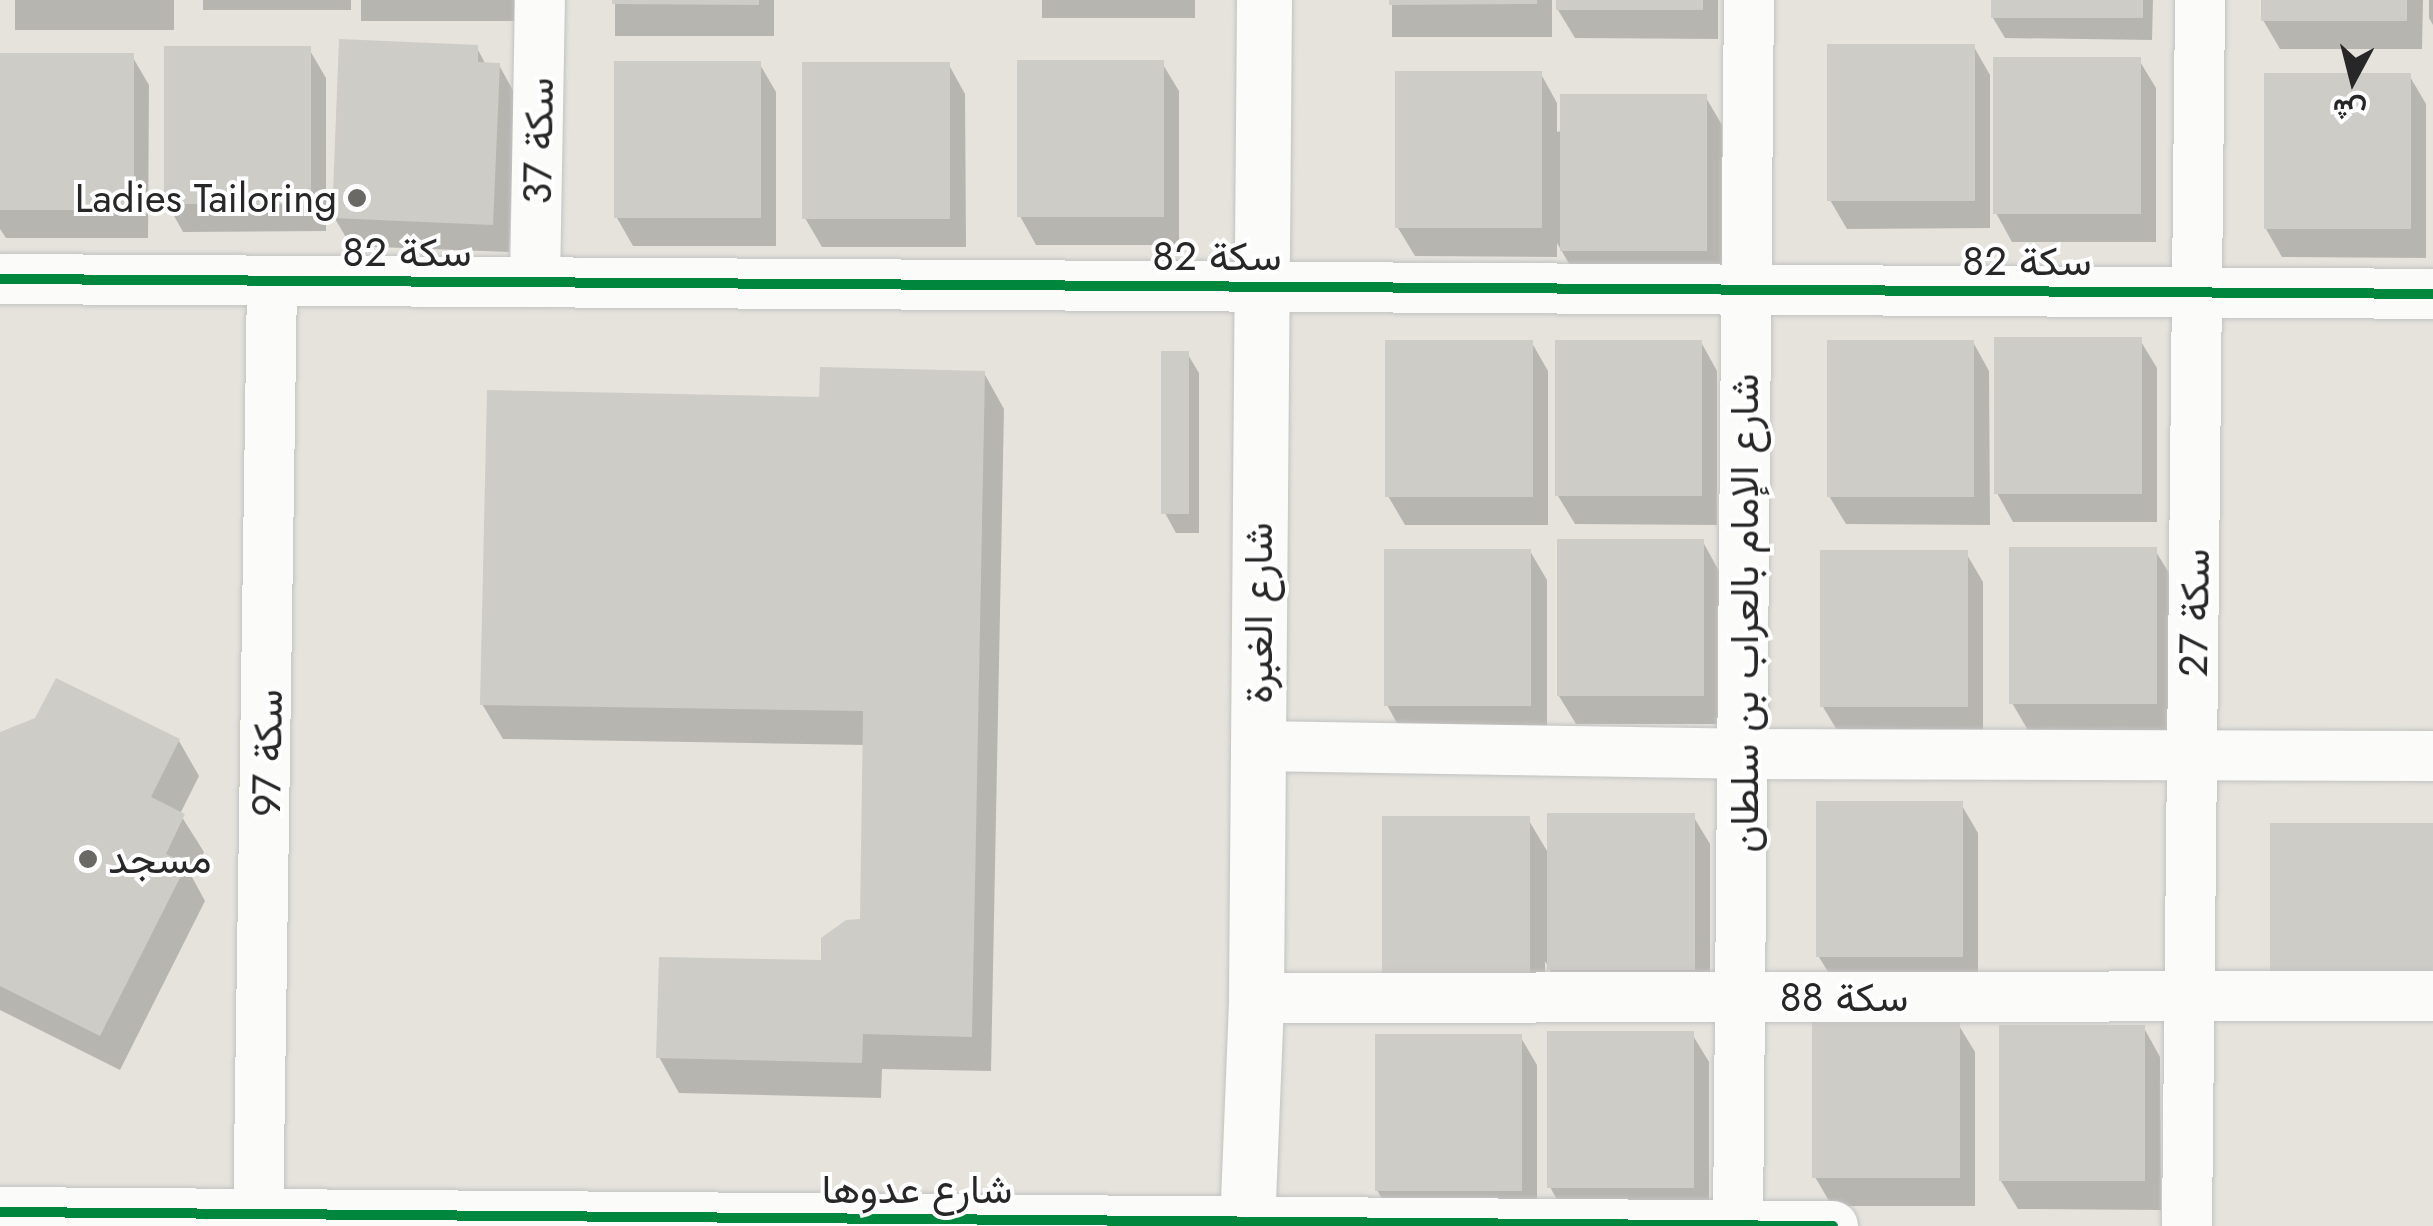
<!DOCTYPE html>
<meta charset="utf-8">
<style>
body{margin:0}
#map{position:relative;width:2433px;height:1226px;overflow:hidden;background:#e5e3dc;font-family:Jost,Vazirmatn,sans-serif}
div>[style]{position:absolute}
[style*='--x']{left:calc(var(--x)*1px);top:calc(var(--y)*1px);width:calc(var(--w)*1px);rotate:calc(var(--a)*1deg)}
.shadow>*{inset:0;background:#0003;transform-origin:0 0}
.building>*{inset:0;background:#ceccc7;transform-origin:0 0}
.roads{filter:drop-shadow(0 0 2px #c2c2c2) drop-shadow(0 0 2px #c2c2c2)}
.street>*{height:50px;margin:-25px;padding:0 25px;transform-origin:25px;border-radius:25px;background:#fbfbfa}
.secondary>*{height:55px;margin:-27.5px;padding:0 27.5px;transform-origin:27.5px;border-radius:27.5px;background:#fbfbfa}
.cycleway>*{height:10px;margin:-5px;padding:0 5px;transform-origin:5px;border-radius:5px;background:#00873e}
.dots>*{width:28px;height:28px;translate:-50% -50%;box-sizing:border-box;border:5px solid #fff;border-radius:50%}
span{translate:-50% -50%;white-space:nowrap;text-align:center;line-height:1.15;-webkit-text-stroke:8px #fff;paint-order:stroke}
.street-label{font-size:40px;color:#272727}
.poi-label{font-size:40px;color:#272727}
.right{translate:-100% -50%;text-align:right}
.left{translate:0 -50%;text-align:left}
.north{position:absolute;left:2303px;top:30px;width:100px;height:100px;-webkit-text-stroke:8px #fff;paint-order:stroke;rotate:187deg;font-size:28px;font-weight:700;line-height:40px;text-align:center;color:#272727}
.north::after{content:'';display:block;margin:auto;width:35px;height:45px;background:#272727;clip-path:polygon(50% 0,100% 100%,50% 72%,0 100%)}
</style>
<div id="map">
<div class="shadow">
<i style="left:174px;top:0;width:30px;height:159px;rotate:90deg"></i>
<i style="left:203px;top:0;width:148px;height:10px"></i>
<i style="left:361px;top:0;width:153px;height:21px"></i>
<i style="left:615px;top:0;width:159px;height:36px"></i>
<i style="left:1042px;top:0;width:153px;height:18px"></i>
<i style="left:1392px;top:0;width:160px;height:37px"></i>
<i style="clip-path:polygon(1558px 0,1718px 0,1718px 39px,1575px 38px,1558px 10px)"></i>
<i style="clip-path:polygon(1993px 0,2153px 0,2152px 40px,2005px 38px,1993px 18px)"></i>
<i style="clip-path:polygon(2263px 0,2423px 0,2422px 49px,2280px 49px,2263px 20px)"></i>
<i style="clip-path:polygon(2429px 0,2433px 0,2433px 25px,2429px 18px)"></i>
<i style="clip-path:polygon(1974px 47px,1990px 75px,1990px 228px,1847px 229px,1830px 200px)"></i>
<i style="clip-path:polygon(477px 48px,486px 65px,499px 65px,515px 94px,509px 252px,351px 246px,334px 217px)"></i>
<i style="clip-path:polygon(309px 49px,326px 78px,326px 231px,183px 232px,167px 203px)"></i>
<i style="clip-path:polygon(0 56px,132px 56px,149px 85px,148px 238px,6px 238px,0 229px)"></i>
<i style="clip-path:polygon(2139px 60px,2156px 88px,2156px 242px,2012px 242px,1996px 213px)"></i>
<i style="clip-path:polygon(759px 63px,776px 92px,776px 246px,633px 246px,617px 218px)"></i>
<i style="clip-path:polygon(1162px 63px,1179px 91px,1179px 245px,1036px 245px,1020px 216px)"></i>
<i style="clip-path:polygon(949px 65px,965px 94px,966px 247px,822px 247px,805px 218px)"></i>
<i style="clip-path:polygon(1541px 74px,1557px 103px,1557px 132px,1705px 96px,1722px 125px,1722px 279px,1578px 279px,1557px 243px,1557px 257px,1415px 256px,1398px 228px)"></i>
<i style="clip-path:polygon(2409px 75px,2426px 104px,2426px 258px,2282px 257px,2266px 229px)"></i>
<i style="clip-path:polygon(2140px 340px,2157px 368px,2157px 522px,2013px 522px,1997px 493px)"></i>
<i style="clip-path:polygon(1701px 342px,1717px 371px,1717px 525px,1575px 524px,1558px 496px)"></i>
<i style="clip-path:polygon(1973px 342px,1989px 371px,1990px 525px,1846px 524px,1829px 496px)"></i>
<i style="clip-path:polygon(1532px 343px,1548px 371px,1548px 525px,1405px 525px,1388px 496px)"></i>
<i style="clip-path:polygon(1187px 353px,1199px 373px,1199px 533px,1176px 533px,1165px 513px)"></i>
<i style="clip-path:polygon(984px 373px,1004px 409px,991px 1071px,882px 1069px,881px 1098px,679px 1093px,659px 1057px,824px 963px,862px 922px,865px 745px,503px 739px,482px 704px)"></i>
<i style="clip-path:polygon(1703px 542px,1719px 571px,1720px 724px,1576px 724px,1559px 696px)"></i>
<i style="clip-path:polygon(2155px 550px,2172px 578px,2171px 732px,2029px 732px,2012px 703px)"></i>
<i style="clip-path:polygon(1530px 551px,1547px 580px,1547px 734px,1403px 734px,1387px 705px)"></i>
<i style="clip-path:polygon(1966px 553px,1983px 582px,1983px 735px,1840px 735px,1823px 707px)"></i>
<i style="clip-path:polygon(0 734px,179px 741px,199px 776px,180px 814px,204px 852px,192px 877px,205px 901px,120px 1070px,0 1010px)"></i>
<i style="clip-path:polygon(1961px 804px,1978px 833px,1978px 986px,1836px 985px,1819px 957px)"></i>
<i style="clip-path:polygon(1693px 816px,1710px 844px,1710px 998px,1566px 998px,1545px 961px,1545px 1001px,1401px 1001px,1528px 819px,1550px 856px)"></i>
<i style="clip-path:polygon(1958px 1024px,1975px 1052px,1975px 1206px,1832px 1206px,1815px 1177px)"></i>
<i style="clip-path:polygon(2144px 1028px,2160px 1057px,2161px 1210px,2018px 1209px,2001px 1181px)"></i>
<i style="clip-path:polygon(1692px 1034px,1709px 1062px,1709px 1216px,1566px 1216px,1550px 1187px)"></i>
<i style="clip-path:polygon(1520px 1036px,1537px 1065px,1537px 1218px,1393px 1218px,1377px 1190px)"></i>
</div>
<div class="building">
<i style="clip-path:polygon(612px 0,759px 0,759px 5px,612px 4px)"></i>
<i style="clip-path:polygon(1389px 0,1537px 0,1537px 4px,1389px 5px)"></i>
<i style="left:1556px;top:0;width:147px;height:10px"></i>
<i style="left:1991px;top:0;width:152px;height:18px"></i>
<i style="left:2261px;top:0;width:146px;height:21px"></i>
<i style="clip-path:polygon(339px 39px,478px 45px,478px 62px,500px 63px,493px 225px,332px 218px)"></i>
<i style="left:1827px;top:44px;width:148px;height:157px"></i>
<i style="left:164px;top:46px;width:147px;height:158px"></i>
<i style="left:0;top:53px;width:134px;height:157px"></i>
<i style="left:1993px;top:57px;width:148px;height:157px"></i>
<i style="left:1164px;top:60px;width:157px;height:147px;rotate:90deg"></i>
<i style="left:614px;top:61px;width:147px;height:157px"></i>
<i style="left:802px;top:62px;width:148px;height:157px"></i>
<i style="left:1395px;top:71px;width:147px;height:157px"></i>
<i style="left:2264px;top:73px;width:147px;height:156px"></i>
<i style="left:1560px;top:94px;width:147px;height:157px"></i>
<i style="left:1994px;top:337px;width:148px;height:157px"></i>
<i style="left:1533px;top:340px;width:157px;height:148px;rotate:90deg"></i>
<i style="left:1555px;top:340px;width:147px;height:156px"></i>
<i style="left:1827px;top:340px;width:147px;height:157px"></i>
<i style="left:1161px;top:351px;width:28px;height:163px"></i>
<i style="clip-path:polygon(820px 367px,985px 371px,972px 1037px,863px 1034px,862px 1063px,656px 1058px,659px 957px,821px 960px,821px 938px,846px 920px,860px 919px,863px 711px,480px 705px,487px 390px,819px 397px)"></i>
<i style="left:1557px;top:539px;width:147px;height:157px"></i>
<i style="left:2157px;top:547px;width:157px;height:148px;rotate:90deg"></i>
<i style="left:1384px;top:549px;width:147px;height:157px"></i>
<i style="left:1820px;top:550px;width:148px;height:157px"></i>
<i style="clip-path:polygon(56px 678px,180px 739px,151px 797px,185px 814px,166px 854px,187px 864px,100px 1036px,0 986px,0 732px,35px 718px)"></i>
<i style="left:1816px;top:801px;width:147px;height:156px"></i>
<i style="left:1547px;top:813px;width:148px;height:157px"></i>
<i style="left:1382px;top:816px;width:148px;height:157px"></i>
<i style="left:2270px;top:823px;width:163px;height:148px"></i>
<i style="left:1812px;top:1021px;width:148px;height:157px"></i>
<i style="left:1999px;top:1025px;width:146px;height:156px"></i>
<i style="left:1694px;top:1031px;width:157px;height:147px;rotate:90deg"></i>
<i style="left:1375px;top:1034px;width:147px;height:157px"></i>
</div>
<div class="roads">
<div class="street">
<i style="--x:0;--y:279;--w:2433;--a:0.35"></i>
<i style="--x:535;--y:282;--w:282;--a:-89"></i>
<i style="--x:1257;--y:746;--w:486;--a:0.9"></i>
<i style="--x:1743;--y:754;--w:690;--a:0.17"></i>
<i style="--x:1256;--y:998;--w:1177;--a:-0.1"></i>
<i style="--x:0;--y:1212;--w:1833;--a:0.44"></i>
<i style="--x:258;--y:1226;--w:945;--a:-89.15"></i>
<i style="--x:1738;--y:1226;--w:1226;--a:-89.49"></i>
<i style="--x:2187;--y:1226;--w:1226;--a:-89.39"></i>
</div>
<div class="secondary">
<i style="--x:1247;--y:1226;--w:228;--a:-87.7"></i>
<i style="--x:1256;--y:998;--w:998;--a:-89.54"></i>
</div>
</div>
<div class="cycleway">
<i style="--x:0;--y:279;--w:2433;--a:0.35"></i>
<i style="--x:0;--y:1212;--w:1833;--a:0.44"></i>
</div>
<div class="dots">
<i style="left:357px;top:198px;background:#6a6966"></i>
<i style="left:88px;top:859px;background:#6a6966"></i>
</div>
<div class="street-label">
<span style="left:538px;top:141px;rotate:-89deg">سكة 37</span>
<span style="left:407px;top:252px">سكة 82</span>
<span style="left:1217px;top:256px">سكة 82</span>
<span style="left:2027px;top:261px">سكة 82</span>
<span style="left:1258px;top:613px;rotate:-90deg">شارع الغبرة</span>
<span style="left:1744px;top:613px;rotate:-90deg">شارع الإمام بالعراب بن سلطان</span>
<span style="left:2194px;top:613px;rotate:-89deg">سكة 27</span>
<span style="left:267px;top:753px;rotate:-89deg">سكة 97</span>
<span style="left:1844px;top:997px">سكة 88</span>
<span style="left:917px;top:1189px">شارع عدوها</span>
</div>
<div class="poi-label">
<span class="right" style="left:337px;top:198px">Ladies Tailoring</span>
<span class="left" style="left:108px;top:859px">مسجد</span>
</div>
<div class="north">ش</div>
</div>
